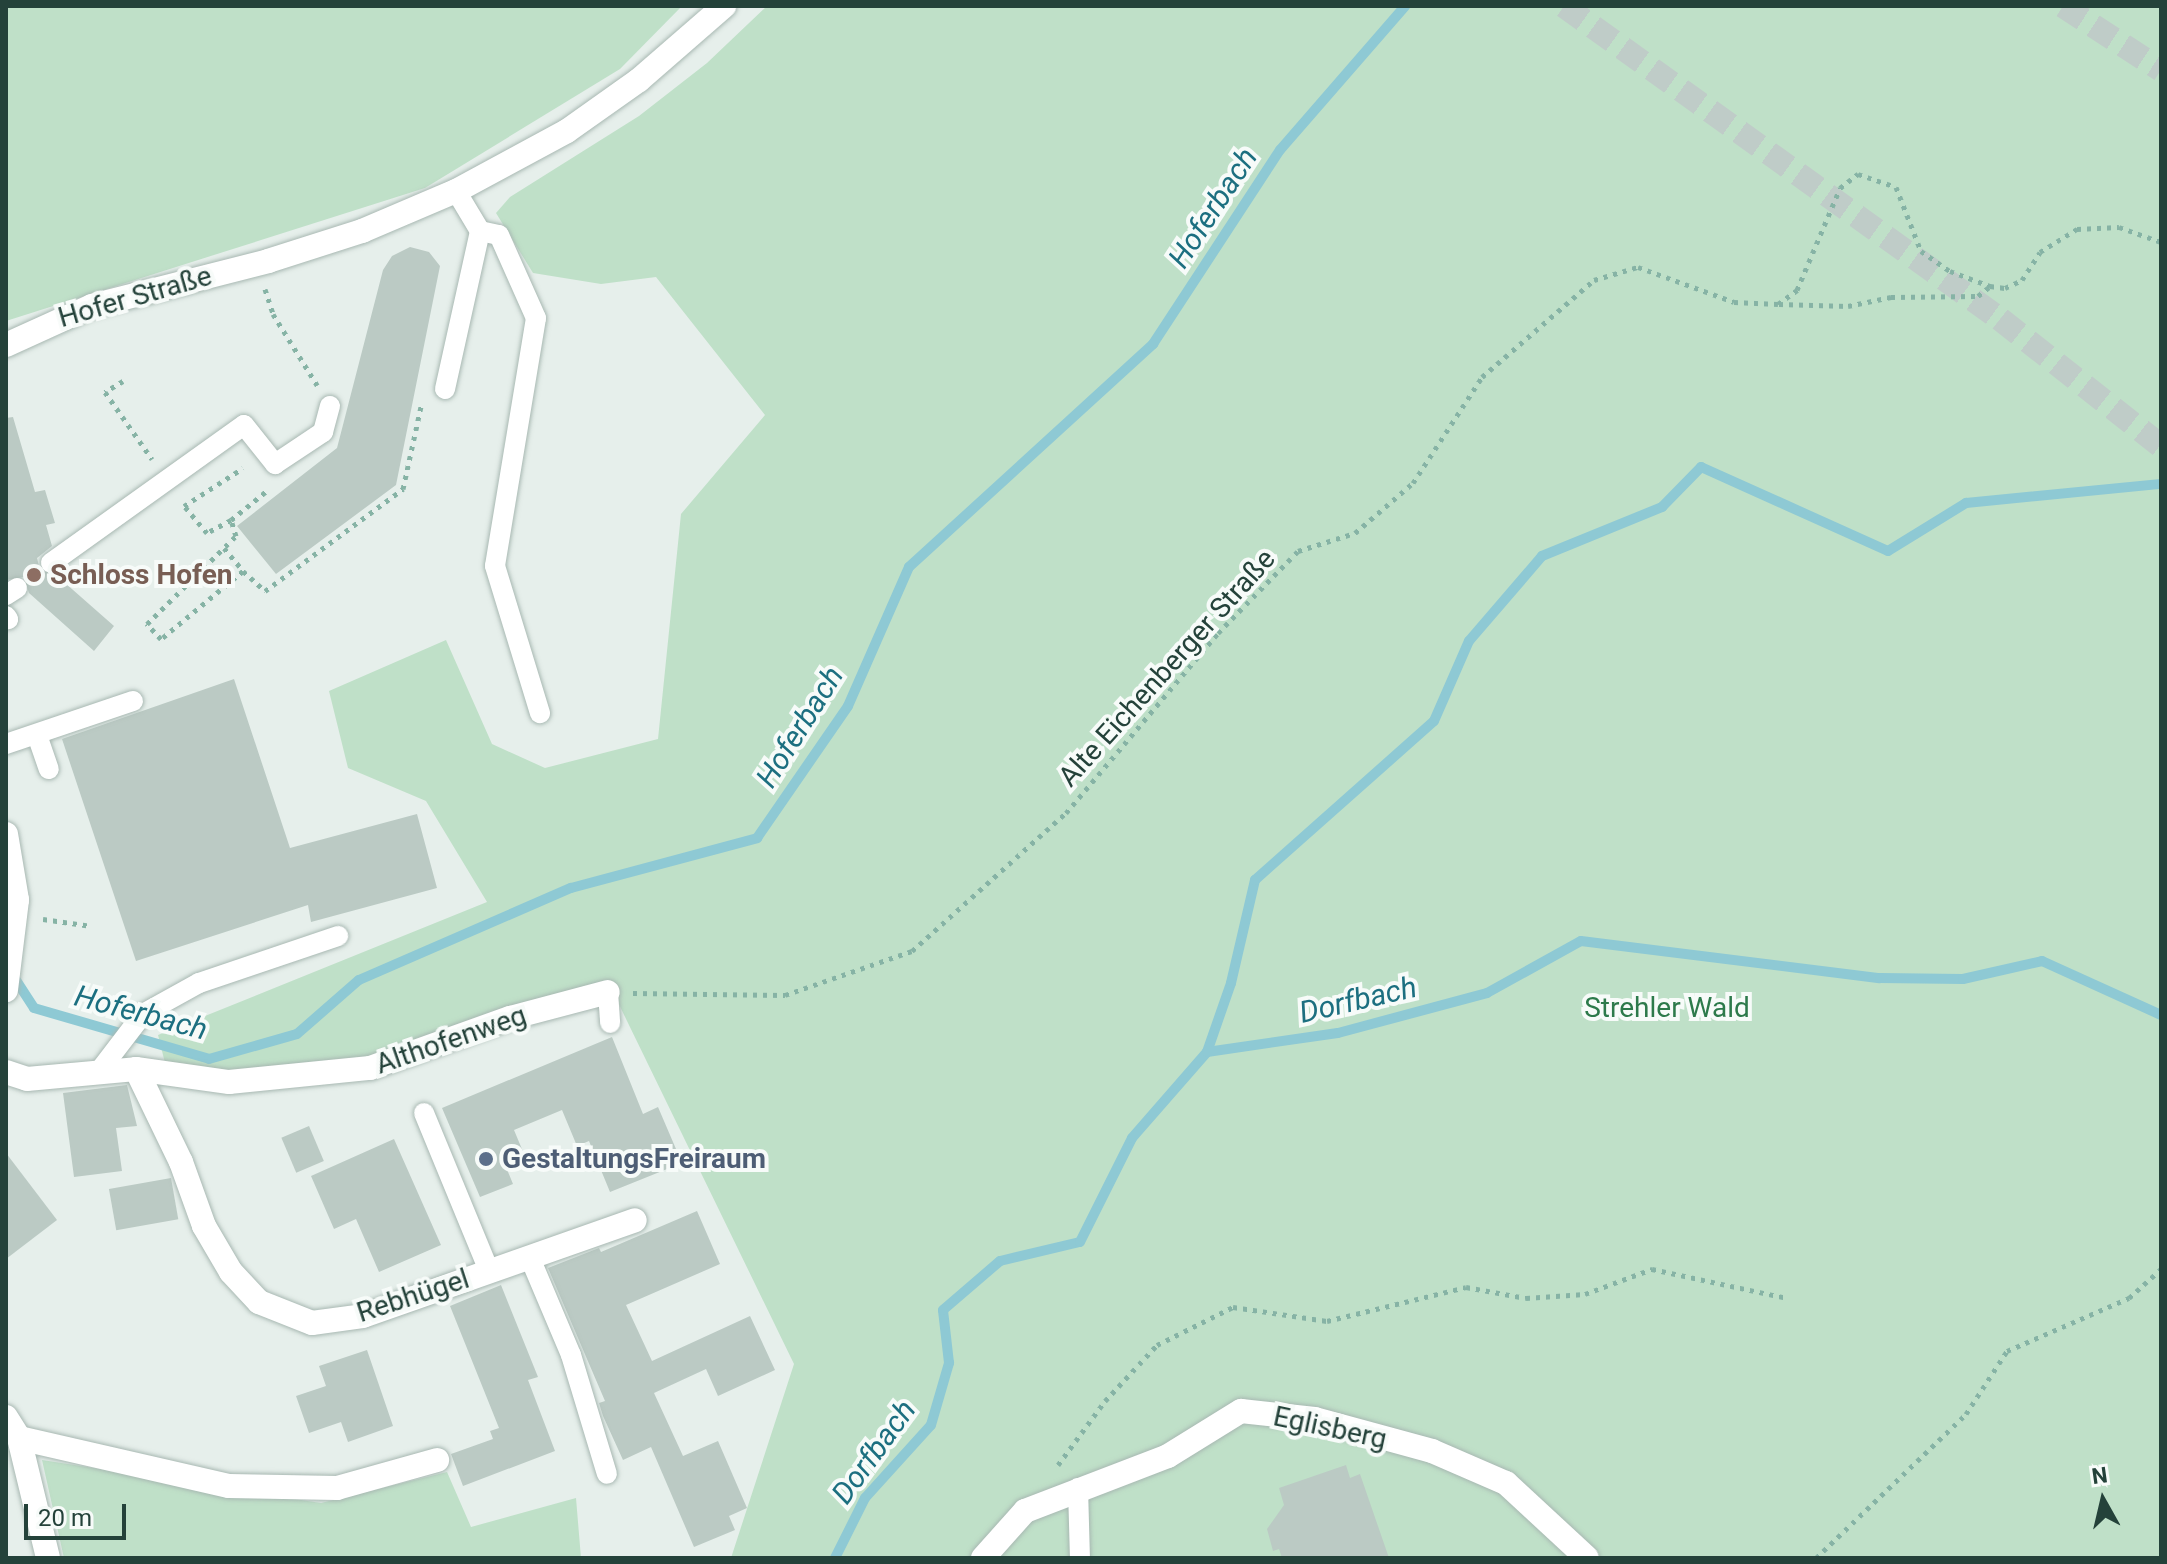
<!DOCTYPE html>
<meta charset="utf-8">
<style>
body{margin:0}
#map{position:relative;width:2167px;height:1564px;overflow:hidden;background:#e6efeb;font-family:Roboto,sans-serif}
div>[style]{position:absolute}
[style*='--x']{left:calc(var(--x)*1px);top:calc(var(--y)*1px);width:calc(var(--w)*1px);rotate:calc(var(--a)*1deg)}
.green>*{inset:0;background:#bfe0c8}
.stream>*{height:10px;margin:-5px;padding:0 5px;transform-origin:5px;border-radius:5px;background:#8ec9d4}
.building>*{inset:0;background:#bbcac4;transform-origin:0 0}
.highway-tunnel>*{height:24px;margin-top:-12px;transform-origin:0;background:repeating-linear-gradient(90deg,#bfccc8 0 24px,transparent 0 36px)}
.path>*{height:5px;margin-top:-2.5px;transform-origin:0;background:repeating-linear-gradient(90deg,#86b3a5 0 4px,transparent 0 10px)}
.roads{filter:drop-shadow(0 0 2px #a8b8b2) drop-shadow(0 0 2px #a8b8b2)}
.lane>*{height:20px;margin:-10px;padding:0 10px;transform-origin:10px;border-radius:10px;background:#fff}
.street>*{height:24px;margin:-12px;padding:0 12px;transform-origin:12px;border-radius:12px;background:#fff}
.secondary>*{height:24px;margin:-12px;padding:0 12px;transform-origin:12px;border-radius:12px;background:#fff}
.dots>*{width:22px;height:22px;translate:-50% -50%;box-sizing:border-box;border:4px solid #f7fbf9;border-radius:50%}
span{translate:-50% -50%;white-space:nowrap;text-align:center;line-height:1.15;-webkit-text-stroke:8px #f7fbf9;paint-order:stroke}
.street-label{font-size:28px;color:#24423a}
.education-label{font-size:28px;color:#785e54;font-weight:700}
.left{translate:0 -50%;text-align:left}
.park-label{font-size:28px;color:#2d7a4b}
.service-label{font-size:28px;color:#4e5e75;font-weight:700}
.water-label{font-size:30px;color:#1c6f80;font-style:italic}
.frame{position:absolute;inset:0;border:8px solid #24423a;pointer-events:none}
.north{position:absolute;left:2063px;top:1460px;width:80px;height:80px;-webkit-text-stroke:6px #f7fbf9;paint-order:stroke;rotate:352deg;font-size:22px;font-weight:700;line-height:32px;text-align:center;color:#24423a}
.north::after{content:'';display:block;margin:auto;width:28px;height:36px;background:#24423a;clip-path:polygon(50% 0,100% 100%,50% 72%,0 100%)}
.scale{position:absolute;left:24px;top:1504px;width:102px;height:36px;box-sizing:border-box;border:4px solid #24423a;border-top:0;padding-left:10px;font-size:24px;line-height:28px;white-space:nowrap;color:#24423a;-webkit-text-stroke:6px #f7fbf9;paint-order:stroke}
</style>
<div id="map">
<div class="green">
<i style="clip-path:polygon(6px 6px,682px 6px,620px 69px,425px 188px,6px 321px)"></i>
<i style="clip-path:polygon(767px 6px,2161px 6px,2161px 1558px,731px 1558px,794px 1364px,609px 984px,369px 1063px,229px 1075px,166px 1067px,158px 1035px,487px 902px,426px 801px,348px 768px,329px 691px,446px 640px,492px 744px,545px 768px,658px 739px,681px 514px,765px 415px,656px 277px,601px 284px,533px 273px,496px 213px,510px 197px,639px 116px,707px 63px)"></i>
<i style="clip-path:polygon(42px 1460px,321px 1503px,447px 1472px,471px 1527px,576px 1498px,581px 1558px,64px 1558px)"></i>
</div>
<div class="stream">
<i style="--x:12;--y:974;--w:40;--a:57.1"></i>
<i style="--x:34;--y:1008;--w:182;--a:16.2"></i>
<i style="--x:209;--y:1059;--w:91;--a:-15.9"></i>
<i style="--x:297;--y:1034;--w:82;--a:-41.1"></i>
<i style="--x:359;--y:980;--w:231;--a:-23.5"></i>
<i style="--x:571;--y:888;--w:193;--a:-15"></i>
<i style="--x:757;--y:838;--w:160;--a:-55.4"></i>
<i style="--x:848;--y:706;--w:152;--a:-66.3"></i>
<i style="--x:909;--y:567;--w:331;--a:-42.4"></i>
<i style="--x:1153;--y:344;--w:232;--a:-56.8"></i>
<i style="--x:1280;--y:150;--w:191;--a:-49"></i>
<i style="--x:1207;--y:1052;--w:73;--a:-70.8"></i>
<i style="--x:1231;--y:983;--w:106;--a:-76.9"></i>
<i style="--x:1255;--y:880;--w:239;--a:-41.6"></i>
<i style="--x:1434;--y:721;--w:87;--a:-66.4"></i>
<i style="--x:1469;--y:641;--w:112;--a:-49.3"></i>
<i style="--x:1542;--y:556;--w:130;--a:-22.2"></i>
<i style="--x:1662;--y:507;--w:56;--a:-45.7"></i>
<i style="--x:1701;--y:467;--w:205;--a:24.2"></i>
<i style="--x:1888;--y:551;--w:92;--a:-31.6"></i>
<i style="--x:1966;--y:503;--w:196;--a:-5.6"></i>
<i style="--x:835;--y:1558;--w:67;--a:-63.4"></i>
<i style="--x:865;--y:1498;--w:98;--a:-47.9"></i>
<i style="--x:931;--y:1425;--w:65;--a:-73.8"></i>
<i style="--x:949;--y:1363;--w:53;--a:-96.5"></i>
<i style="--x:943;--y:1310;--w:75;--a:-40.7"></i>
<i style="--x:1000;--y:1261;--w:82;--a:-13.4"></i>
<i style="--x:1080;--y:1242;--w:116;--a:-63.4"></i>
<i style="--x:1132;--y:1138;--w:114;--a:-48.9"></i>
<i style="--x:1207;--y:1052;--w:132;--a:-8.3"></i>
<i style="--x:1338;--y:1033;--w:154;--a:-15"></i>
<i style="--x:1487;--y:993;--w:107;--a:-29"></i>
<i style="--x:1581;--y:941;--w:301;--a:7.1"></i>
<i style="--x:1880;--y:978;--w:83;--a:0.7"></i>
<i style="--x:1963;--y:979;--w:81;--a:-12.8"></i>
<i style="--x:2042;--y:961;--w:131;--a:24.4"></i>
</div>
<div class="building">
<i style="clip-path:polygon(410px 247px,429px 252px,440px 266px,396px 485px,276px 574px,237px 526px,337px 448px,383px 270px,392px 256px)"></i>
<i style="clip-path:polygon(13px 417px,35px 492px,45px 490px,55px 523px,46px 525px,52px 546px,37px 558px,40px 570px,56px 575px,114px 626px,94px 651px,29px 593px,24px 577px,6px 580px,6px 418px)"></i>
<i style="clip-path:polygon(234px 679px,290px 848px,417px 814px,437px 888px,311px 922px,308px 905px,136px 961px,62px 739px)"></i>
<i style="clip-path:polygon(612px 1037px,643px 1114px,658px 1107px,682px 1163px,610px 1192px,589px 1141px,577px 1146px,562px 1110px,514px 1130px,524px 1154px,504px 1162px,513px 1184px,480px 1197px,442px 1108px)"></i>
<i style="clip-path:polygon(127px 1085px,137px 1126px,116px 1128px,122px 1171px,74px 1177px,63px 1093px)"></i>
<i style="left:309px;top:1126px;width:38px;height:30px;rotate:67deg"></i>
<i style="clip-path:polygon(394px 1139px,441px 1245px,379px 1272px,356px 1219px,334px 1229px,311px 1176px)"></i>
<i style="clip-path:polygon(6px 1153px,57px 1220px,6px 1259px)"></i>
<i style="left:171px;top:1178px;width:42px;height:63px;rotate:80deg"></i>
<i style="clip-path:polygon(697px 1211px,720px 1264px,626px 1305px,652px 1361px,750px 1316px,775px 1370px,718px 1396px,706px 1369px,654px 1393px,683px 1456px,718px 1441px,747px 1508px,729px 1516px,735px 1530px,694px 1547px,651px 1447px,623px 1460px,603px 1416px,599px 1403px,605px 1401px,548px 1268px,599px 1248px,601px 1252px)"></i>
<i style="clip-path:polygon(501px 1285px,538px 1377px,528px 1380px,555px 1451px,463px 1486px,451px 1454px,493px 1439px,490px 1431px,499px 1428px,450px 1306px)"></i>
<i style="clip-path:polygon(367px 1350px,393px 1426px,348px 1442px,341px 1422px,309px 1433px,296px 1396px,326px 1386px,319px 1366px)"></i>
<i style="clip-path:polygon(1346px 1465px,1350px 1478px,1360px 1474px,1389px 1558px,1282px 1558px,1279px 1549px,1273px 1551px,1267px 1529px,1284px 1505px,1279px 1488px)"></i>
</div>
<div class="highway-tunnel">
<i style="--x:1564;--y:6;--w:537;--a:35.67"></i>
<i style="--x:2000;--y:319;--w:205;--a:38.3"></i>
<i style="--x:2063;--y:6;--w:117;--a:33.1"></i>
</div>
<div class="path">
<i style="--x:265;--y:289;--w:26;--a:72"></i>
<i style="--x:273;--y:314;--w:84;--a:58.2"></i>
<i style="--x:1779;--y:304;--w:69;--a:1.7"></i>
<i style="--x:1848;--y:306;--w:44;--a:-11.8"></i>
<i style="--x:1891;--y:297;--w:87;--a:-0.7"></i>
<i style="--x:1978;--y:296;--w:14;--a:-39"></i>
<i style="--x:123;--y:381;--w:21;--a:149"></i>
<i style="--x:105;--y:392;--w:82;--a:55"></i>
<i style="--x:231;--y:520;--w:27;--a:152"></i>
<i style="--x:207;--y:533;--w:35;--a:-130"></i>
<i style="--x:184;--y:506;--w:70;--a:-32.8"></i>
<i style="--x:224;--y:548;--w:30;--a:50"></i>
<i style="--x:243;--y:571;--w:107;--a:140.3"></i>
<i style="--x:161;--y:639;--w:21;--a:-133"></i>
<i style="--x:147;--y:624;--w:125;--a:-44.7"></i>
<i style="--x:236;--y:536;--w:17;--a:-107"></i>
<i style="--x:231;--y:520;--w:49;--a:-39.2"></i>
<i style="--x:243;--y:571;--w:30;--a:42"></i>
<i style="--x:265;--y:591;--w:172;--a:-36.5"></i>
<i style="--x:403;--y:489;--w:89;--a:-77.7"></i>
<i style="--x:43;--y:919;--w:49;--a:8.1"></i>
<i style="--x:633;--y:993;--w:152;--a:0.8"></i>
<i style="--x:785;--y:995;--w:134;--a:-19.1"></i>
<i style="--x:912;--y:951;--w:207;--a:-41.9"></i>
<i style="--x:1066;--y:813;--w:236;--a:-49.8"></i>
<i style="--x:1218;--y:633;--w:115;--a:-45.7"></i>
<i style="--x:1298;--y:551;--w:60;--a:-17.5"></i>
<i style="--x:1355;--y:533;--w:77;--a:-40.8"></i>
<i style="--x:1413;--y:483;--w:126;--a:-56.9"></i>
<i style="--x:1482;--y:377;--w:148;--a:-40.9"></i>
<i style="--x:1594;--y:280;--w:46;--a:-16.5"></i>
<i style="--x:1638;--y:267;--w:102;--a:20"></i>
<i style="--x:1734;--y:302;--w:44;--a:2.6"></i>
<i style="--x:1778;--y:304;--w:24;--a:-36"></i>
<i style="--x:1797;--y:290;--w:111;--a:-67.1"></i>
<i style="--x:1840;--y:188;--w:23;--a:-38"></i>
<i style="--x:1858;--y:174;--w:40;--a:18.9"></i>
<i style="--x:1896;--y:187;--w:69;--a:68.7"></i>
<i style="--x:1921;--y:251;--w:35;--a:35"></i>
<i style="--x:1950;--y:271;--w:43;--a:20.6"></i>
<i style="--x:1990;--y:286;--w:15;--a:8"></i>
<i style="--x:2005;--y:288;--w:19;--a:-25"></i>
<i style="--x:2022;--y:280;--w:33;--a:-57"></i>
<i style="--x:2040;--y:252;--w:44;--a:-31.9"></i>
<i style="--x:2077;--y:229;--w:42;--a:-2.7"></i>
<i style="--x:2119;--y:227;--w:45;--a:19.7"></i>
<i style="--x:1058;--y:1465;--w:79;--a:-53.7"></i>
<i style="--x:1105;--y:1401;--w:76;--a:-47.1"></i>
<i style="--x:1157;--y:1345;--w:85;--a:-26.6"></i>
<i style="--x:1233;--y:1307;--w:95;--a:8.5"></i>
<i style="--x:1327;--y:1321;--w:143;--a:-13.7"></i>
<i style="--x:1466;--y:1287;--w:61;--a:10.4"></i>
<i style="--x:1526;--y:1298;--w:59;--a:-3.9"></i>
<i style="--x:1585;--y:1294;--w:72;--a:-20.5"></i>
<i style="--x:1652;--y:1269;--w:138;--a:12.1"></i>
<i style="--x:1816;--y:1558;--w:208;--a:-43.8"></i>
<i style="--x:1966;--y:1414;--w:75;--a:-56.9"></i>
<i style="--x:2007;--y:1351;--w:133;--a:-23.5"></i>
<i style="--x:2129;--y:1298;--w:43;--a:-42.2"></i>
</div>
<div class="roads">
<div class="lane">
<i style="--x:480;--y:231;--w:19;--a:12"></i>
<i style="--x:499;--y:235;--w:91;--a:66"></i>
<i style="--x:536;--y:318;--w:251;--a:99.4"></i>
<i style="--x:495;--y:566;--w:154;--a:73"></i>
<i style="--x:445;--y:389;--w:162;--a:-77.5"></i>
<i style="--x:480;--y:231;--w:47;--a:-121"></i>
<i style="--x:51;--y:563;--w:237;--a:-35.6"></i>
<i style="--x:244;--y:425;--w:50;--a:51.5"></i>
<i style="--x:275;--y:464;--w:58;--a:-33.7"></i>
<i style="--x:323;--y:432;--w:27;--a:-75"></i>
<i style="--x:6;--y:595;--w:13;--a:-32"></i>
<i style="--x:6;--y:616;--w:4;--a:56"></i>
<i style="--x:37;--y:735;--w:36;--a:71"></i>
<i style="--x:6;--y:744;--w:134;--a:-18.7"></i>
<i style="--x:608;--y:992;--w:31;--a:86"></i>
<i style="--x:97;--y:1074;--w:76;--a:-52.5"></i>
<i style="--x:143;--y:1014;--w:64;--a:-29"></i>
<i style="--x:199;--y:983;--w:147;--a:-18.7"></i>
<i style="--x:424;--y:1113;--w:171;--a:67.6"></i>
<i style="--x:530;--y:1258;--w:105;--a:67.1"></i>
<i style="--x:571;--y:1355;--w:124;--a:73.2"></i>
<i style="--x:1078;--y:1488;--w:70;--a:88.4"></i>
</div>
<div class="street">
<i style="--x:136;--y:1069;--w:103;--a:64.2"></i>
<i style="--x:181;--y:1162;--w:68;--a:70.2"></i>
<i style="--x:204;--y:1226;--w:53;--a:59.6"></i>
<i style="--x:231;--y:1272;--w:41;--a:47"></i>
<i style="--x:259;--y:1302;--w:57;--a:21.6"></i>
<i style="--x:312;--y:1323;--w:51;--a:-7.8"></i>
<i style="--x:363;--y:1316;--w:288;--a:-19.4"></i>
<i style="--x:6;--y:1072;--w:22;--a:18"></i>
<i style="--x:27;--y:1079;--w:109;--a:-5.2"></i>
<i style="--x:136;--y:1069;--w:94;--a:8"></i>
<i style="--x:229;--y:1082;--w:142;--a:-5.7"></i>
<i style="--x:370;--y:1068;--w:149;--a:-19.7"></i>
<i style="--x:510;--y:1018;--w:101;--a:-14.9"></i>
<i style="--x:6;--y:1417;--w:25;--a:58"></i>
<i style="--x:19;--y:1438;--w:123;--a:76.4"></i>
<i style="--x:19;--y:1438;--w:215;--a:12.9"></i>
<i style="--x:229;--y:1486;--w:108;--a:1.1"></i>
<i style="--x:337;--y:1488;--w:104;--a:-15.6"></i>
<i style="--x:983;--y:1558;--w:63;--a:-48.2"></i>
<i style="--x:1025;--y:1511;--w:153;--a:-21"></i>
<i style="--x:1168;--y:1456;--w:86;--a:-31.7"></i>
<i style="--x:1241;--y:1411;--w:74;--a:6.2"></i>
<i style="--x:1315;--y:1419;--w:121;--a:15.3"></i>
<i style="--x:1432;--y:1451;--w:81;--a:23.4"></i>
<i style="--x:1506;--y:1483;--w:110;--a:42.8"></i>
</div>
<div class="secondary">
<i style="--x:6;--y:345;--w:94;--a:-24.4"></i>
<i style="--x:92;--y:306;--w:182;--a:-14.3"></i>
<i style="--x:268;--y:261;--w:99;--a:-17.7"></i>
<i style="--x:362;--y:231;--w:102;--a:-23.1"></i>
<i style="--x:456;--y:191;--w:126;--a:-28.4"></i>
<i style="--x:567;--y:131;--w:88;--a:-35.3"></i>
<i style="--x:639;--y:80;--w:113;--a:-41"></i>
<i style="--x:6;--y:834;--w:67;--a:80.5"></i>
<i style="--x:17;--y:900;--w:91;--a:97"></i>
</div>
</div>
<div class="dots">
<i style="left:34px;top:575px;background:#8d6e63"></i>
<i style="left:486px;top:1159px;background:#5c6f8a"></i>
</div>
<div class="street-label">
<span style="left:135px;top:297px;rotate:-16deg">Hofer Straße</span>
<span style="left:1167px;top:668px;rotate:-48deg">Alte Eichenberger Straße</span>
<span style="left:451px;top:1040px;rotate:-19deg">Althofenweg</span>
<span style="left:413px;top:1296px;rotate:-18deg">Rebhügel</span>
<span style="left:1330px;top:1428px;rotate:12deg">Eglisberg</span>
</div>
<div class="education-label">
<span class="left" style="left:50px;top:575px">Schloss Hofen</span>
</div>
<div class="park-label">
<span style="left:1667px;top:1008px">Strehler Wald</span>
</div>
<div class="service-label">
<span class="left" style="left:502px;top:1159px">GestaltungsFreiraum</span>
</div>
<div class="water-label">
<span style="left:1213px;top:208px;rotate:-57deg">Hoferbach</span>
<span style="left:800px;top:727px;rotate:-58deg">Hoferbach</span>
<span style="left:1358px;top:1000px;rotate:-13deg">Dorfbach</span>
<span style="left:141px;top:1013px;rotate:15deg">Hoferbach</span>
<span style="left:874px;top:1452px;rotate:-54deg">Dorfbach</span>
</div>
<div class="frame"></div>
<div class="north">N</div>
<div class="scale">20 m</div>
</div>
